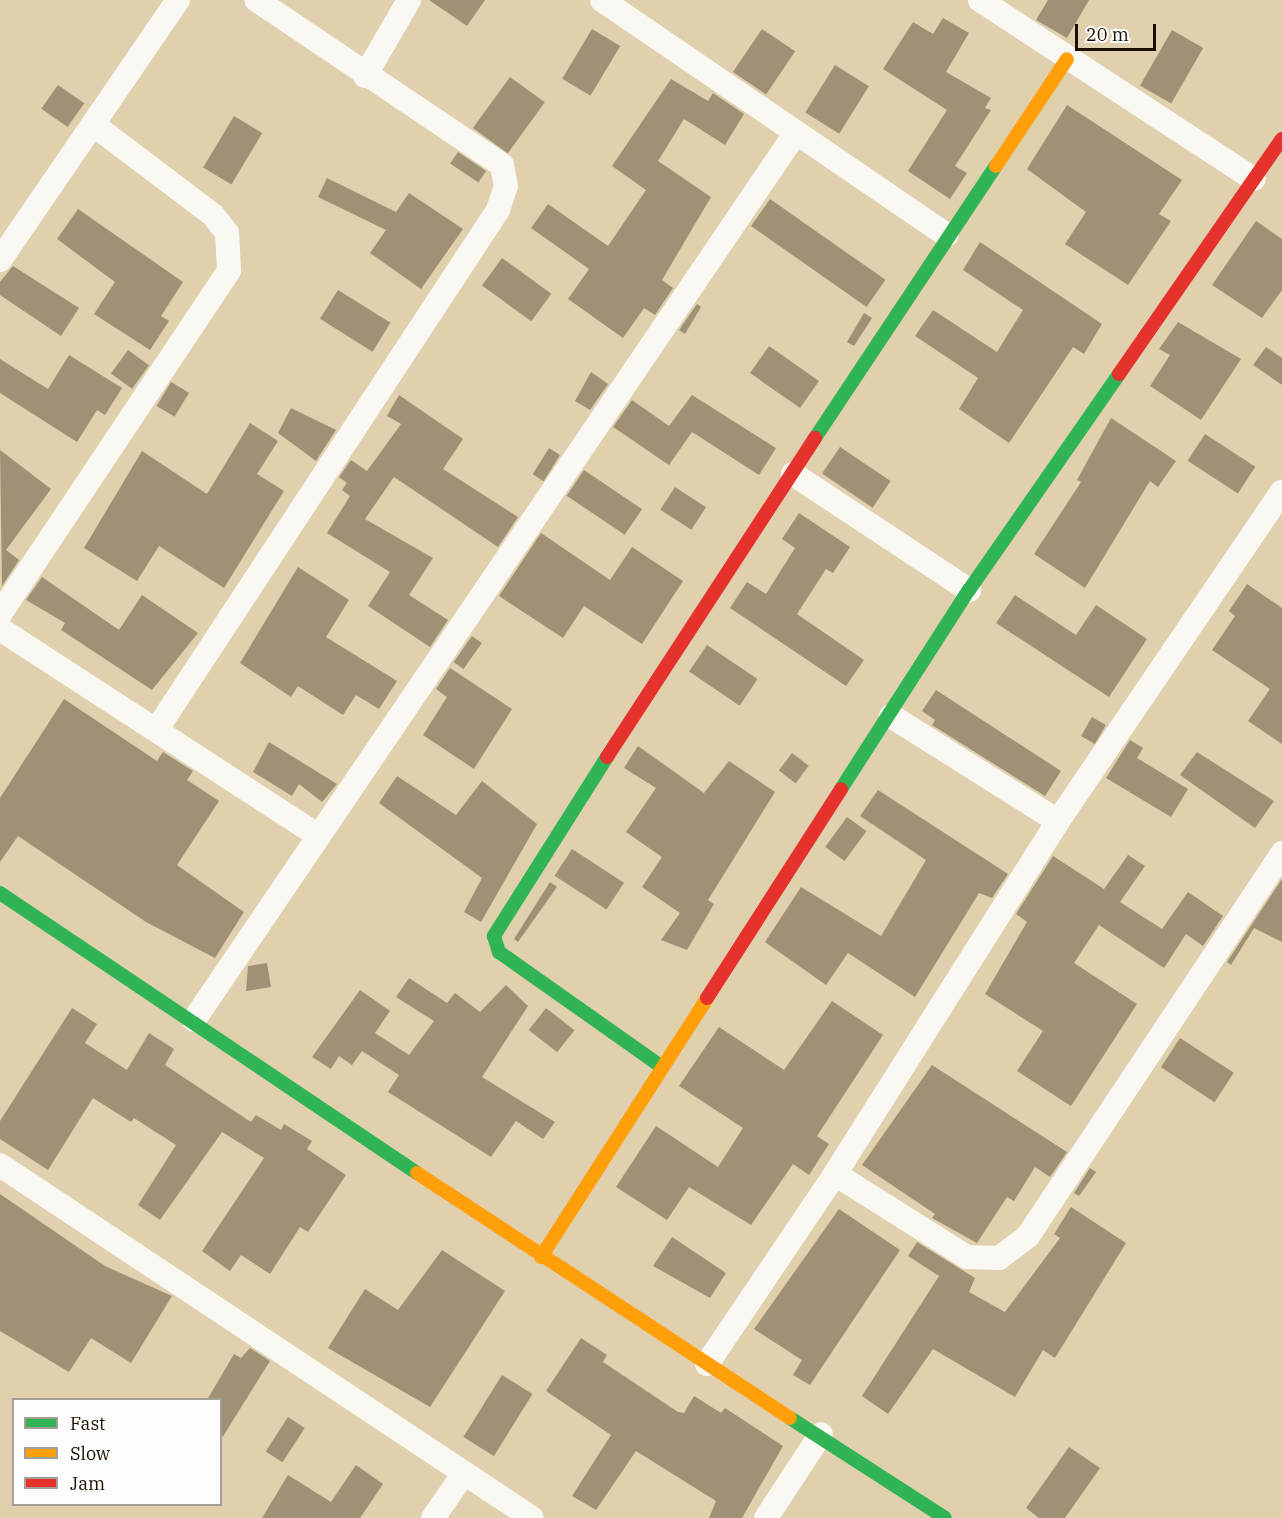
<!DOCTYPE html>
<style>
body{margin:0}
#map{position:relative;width:1282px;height:1518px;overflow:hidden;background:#e1d0ae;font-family:"IBM Plex Serif",serif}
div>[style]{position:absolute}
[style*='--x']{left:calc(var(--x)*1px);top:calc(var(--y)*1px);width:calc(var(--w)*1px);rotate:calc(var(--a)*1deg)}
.building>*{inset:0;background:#9e9174;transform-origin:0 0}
.street>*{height:24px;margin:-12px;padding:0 12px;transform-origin:12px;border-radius:12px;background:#faf8f3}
.fast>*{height:14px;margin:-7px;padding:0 7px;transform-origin:7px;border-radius:7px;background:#30b455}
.slow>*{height:14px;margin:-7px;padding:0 7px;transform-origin:7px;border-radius:7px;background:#ff9f0a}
.jam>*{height:14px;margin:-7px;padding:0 7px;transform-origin:7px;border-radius:7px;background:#e5322d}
span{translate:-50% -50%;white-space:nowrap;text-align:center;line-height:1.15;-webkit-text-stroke:5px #fdfdfd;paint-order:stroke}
.legend{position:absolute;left:12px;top:1398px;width:210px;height:108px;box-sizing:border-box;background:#fdfdfd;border:2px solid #a39e98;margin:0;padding:8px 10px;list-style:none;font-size:18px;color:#1b1000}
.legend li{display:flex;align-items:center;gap:12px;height:30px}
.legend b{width:30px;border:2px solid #a39e98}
.scale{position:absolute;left:1075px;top:24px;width:81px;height:27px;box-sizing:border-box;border:3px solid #1b1000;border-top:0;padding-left:8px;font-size:18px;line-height:21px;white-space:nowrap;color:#1b1000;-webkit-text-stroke:4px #fdfdfd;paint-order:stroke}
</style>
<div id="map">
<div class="building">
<i style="clip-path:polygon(429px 0,485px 0,467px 26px)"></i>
<i style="clip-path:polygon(1048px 0,1089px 0,1067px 38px,1036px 20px)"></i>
<i style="clip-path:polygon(943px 18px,969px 33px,946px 72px,991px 98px,985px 108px,991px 110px,955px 166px,967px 173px,950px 199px,908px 171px,947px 110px,883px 69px,913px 22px,933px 34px)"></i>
<i style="left:592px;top:29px;width:33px;height:58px;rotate:31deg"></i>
<i style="left:762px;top:29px;width:40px;height:52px;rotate:34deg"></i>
<i style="left:1172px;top:30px;width:36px;height:64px;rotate:30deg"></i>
<i style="left:835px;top:65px;width:40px;height:56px;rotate:32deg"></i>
<i style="left:510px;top:77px;width:43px;height:63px;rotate:36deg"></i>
<i style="clip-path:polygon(671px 79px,708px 101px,713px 93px,744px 114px,725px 145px,684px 119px,658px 161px,711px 197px,662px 280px,673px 288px,655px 315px,644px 308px,623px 338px,568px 299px,589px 269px,531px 228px,548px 204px,608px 246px,646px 190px,612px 166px)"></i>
<i style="left:58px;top:85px;width:32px;height:29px;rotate:35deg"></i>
<i style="clip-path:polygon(1067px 105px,1182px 180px,1159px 214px,1171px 221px,1128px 285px,1065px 244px,1086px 212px,1027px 169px)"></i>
<i style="left:234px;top:116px;width:33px;height:60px;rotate:31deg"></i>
<i style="left:458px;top:152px;width:34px;height:14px;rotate:34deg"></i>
<i style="clip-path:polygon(327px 178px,396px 212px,409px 193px,463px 229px,421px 289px,370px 253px,386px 230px,318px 197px)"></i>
<i style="left:770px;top:199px;width:141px;height:33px;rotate:35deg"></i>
<i style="clip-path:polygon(78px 209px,183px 282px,161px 316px,169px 321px,150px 350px,94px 314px,115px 282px,57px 239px)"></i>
<i style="clip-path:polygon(1256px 221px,1282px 239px,1282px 290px,1262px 318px,1212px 285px)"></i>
<i style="clip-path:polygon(980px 242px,1102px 324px,1084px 354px,1073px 347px,1009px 443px,959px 409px,978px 378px,915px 336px,933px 310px,997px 352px,1023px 310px,963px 270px)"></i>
<i style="left:502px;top:258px;width:61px;height:34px;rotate:36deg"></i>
<i style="clip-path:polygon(13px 266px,79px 308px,61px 336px,0 295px,0 282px)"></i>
<i style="left:338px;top:290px;width:62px;height:34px;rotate:32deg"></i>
<i style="clip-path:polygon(697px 304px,701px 307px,685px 334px,679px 330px)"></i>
<i style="clip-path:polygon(864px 313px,872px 318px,854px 346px,847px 342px)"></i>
<i style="clip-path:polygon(1178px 322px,1241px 359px,1201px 420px,1150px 386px,1170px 355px,1159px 349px)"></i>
<i style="left:769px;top:346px;width:61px;height:33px;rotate:35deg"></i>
<i style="clip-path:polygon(1266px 347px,1282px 358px,1282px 385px,1253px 365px)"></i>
<i style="left:128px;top:350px;width:26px;height:29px;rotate:36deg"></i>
<i style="clip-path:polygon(69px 355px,122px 388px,105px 415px,97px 410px,77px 442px,0 393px,0 359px,48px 389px)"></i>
<i style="clip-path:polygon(591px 372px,608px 384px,590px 410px,575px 401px)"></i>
<i style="left:171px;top:382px;width:21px;height:28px;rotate:31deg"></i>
<i style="clip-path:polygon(399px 395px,463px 439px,443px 469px,518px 517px,498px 547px,394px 477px,365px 519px,433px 558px,409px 595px,448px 620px,430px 647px,368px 606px,390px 572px,327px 533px,350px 496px,342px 490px,347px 483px,339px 477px,351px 460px,367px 471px,401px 424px,387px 416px)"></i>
<i style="clip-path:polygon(692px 395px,776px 448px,759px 475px,692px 432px,669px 465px,613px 427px,632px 400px,669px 426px)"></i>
<i style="clip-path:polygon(291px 408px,336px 430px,316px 461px,278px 433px)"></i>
<i style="clip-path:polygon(1111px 418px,1176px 461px,1158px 487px,1150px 481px,1085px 588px,1034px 554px,1081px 482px,1077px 480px)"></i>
<i style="clip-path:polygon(250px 423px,278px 441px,257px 474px,284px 491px,224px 588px,159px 546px,137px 581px,84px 548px,142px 451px,207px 494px)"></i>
<i style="left:1205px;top:434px;width:60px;height:32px;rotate:33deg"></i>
<i style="left:840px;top:447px;width:61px;height:32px;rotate:34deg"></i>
<i style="left:549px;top:448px;width:13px;height:31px;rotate:32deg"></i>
<i style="clip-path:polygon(0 450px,51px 489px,6px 550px,19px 560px,2px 586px)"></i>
<i style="left:584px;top:470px;width:70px;height:31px;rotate:34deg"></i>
<i style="left:675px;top:487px;width:37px;height:27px;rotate:33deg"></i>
<i style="clip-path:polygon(799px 513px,850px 547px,833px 573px,826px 569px,797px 614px,864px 660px,846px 686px,730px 608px,747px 582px,766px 594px,795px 548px,782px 539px)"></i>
<i style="clip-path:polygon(541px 533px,610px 580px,632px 547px,683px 581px,642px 644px,584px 606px,563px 638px,499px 596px)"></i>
<i style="clip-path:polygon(298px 567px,349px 600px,326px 637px,397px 681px,379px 709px,356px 695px,343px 715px,298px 686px,291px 697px,240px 663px)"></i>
<i style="clip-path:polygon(42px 577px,119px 630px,142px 595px,198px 633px,152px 690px,61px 630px,65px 623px,26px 600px)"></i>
<i style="clip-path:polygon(1247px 584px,1282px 608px,1282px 744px,1248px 721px,1270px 689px,1212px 650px,1235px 616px,1229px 611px)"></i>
<i style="clip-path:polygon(1015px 595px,1076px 635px,1096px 605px,1147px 639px,1109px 697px,996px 623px)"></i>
<i style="left:472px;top:636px;width:12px;height:32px;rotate:35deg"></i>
<i style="left:707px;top:645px;width:61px;height:32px;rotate:34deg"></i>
<i style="clip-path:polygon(450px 668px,512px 709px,474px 769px,423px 735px,447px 697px,436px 689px)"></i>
<i style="clip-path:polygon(936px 690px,1061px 771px,1045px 796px,932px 725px,935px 720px,922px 711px)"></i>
<i style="clip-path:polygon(64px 699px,157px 761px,163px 752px,193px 771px,187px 780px,219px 801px,177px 865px,244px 912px,215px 958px,146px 922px,18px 836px,0 862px,0 798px)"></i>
<i style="left:1092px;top:717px;width:16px;height:22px;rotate:30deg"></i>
<i style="clip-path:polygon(1130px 740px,1143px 748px,1137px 758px,1188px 789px,1171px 817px,1106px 778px)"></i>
<i style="clip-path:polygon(269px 742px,337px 784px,322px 802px,299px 784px,292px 796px,253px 772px)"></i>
<i style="clip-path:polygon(638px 746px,704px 793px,729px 761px,775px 792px,708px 900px,714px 904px,687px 950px,661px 940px,680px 913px,642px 887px,662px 857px,626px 832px,656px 788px,624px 768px)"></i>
<i style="clip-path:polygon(1197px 752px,1274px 801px,1255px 828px,1180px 775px)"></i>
<i style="left:792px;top:753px;width:21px;height:22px;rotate:37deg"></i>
<i style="clip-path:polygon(397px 776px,456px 815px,482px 781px,537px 824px,481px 922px,464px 912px,482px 878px,379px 803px)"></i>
<i style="clip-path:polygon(878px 790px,1008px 874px,992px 898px,979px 893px,915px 997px,848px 953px,826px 985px,765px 942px,801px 887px,881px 936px,926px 860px,860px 816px)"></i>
<i style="left:847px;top:817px;width:24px;height:37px;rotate:36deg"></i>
<i style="left:572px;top:849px;width:62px;height:32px;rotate:33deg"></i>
<i style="clip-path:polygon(1128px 855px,1145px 866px,1120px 902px,1162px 929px,1188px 892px,1223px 916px,1203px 946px,1186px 934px,1164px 968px,1099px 925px,1074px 963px,1137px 1004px,1071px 1106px,1017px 1071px,1043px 1031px,985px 994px,1027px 922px,1016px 914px,1053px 856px,1104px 889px)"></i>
<i style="clip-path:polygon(1282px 879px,1282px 942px,1254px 928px,1231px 965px,1227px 962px)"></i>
<i style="clip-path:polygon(550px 882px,557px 887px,518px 942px,514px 939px)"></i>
<i style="clip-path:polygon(267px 963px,271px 987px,246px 991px,248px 966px)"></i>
<i style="clip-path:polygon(409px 978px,447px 1003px,455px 993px,480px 1012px,506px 985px,528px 1006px,482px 1077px,555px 1122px,543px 1139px,516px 1121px,491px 1157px,388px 1092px,399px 1075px,362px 1051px,352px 1065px,339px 1056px,331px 1069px,312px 1057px,360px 990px,390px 1011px,375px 1033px,409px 1055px,434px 1021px,396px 997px)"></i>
<i style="clip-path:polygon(832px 1001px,883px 1035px,817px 1136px,829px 1144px,809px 1175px,793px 1164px,751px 1225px,689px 1187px,667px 1220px,616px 1187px,656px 1126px,718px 1167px,743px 1128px,679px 1086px,719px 1027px,784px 1070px)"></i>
<i style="clip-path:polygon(72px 1008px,97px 1024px,85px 1043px,127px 1070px,149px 1033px,174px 1049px,165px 1065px,251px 1122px,256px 1115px,281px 1130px,284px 1124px,312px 1141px,307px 1149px,346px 1175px,308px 1232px,300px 1227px,270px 1274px,241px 1255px,230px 1271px,202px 1251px,264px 1158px,222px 1132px,160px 1220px,138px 1205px,176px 1145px,134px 1118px,131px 1122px,93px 1098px,48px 1170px,0 1139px,0 1121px)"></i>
<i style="left:546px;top:1008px;width:36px;height:28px;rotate:38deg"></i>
<i style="left:1180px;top:1038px;width:64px;height:35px;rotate:33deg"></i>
<i style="clip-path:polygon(932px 1065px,1067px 1152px,1050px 1177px,1035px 1167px,1014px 1201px,1007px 1197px,977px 1243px,932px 1218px,935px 1214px,862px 1165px)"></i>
<i style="clip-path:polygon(1090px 1168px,1096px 1172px,1079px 1196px,1074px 1193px)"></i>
<i style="clip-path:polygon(0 1194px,105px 1266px,172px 1296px,131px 1363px,91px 1338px,69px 1372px,0 1331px)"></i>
<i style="clip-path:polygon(1071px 1207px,1126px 1243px,1055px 1358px,1043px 1350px,1015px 1397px,933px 1349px,888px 1414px,862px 1396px,939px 1276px,908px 1256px,917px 1242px,975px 1278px,969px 1292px,1005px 1312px,1060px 1238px,1054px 1234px)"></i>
<i style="clip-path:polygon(839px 1209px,900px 1250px,810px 1385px,793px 1375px,802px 1360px,754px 1329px)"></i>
<i style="clip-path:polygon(672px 1237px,726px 1273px,710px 1298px,653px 1266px)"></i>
<i style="clip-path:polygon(442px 1250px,505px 1291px,430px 1407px,328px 1348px,365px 1289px,398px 1310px)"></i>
<i style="clip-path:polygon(581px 1338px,607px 1355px,603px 1362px,678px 1412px,684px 1413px,694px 1396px,721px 1413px,725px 1408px,783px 1446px,742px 1518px,709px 1518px,716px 1501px,636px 1451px,596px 1510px,572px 1496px,611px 1435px,546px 1391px)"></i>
<i style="clip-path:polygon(250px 1348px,270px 1361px,220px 1441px,220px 1400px,207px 1400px,234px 1354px,241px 1358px)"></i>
<i style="left:502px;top:1375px;width:36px;height:73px;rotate:32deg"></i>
<i style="left:288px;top:1417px;width:20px;height:41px;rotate:33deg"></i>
<i style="clip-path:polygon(1069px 1447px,1100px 1468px,1065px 1518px,1039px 1518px,1026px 1508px)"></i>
<i style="clip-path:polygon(356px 1465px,383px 1484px,360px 1518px,262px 1518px,288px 1475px,331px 1502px)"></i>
</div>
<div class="street">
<i style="--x:602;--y:0;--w:417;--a:34.3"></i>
<i style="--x:980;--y:0;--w:327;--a:33.2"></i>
<i style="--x:365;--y:76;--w:88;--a:-59.9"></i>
<i style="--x:0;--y:260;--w:315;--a:-55.6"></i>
<i style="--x:793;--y:474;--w:211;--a:33.4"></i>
<i style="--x:0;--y:614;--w:413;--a:-56.3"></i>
<i style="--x:229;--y:270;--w:37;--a:-93"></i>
<i style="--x:227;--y:233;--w:23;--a:-128"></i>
<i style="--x:213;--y:215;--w:149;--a:-142.9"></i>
<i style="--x:0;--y:629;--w:380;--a:33"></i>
<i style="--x:891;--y:716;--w:197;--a:32.2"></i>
<i style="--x:157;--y:729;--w:621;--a:-56.69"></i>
<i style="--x:498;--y:210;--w:25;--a:-72"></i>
<i style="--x:506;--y:186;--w:21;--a:-101"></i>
<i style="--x:502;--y:165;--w:296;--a:-146.1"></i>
<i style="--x:194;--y:1020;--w:1071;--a:-55.85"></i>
<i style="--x:0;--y:1165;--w:638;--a:33.57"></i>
<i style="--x:835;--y:1174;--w:156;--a:32.2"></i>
<i style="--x:967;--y:1257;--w:32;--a:2"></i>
<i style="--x:999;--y:1258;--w:36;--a:-37"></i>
<i style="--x:1028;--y:1236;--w:460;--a:-56.4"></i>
<i style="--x:707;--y:1364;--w:229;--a:-56"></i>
<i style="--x:835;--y:1174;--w:418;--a:-57.7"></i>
<i style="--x:1058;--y:821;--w:398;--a:-55.8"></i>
<i style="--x:433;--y:1518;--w:51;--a:-55.4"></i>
<i style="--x:766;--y:1518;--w:100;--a:-56.8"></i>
</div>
<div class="fast">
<i style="--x:815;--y:438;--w:327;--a:-56.4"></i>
<i style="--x:607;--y:757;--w:212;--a:122.3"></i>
<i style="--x:494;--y:936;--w:17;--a:73"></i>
<i style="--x:499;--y:952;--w:199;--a:35.2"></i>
<i style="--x:841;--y:789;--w:237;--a:-57.3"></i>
<i style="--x:969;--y:590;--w:263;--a:-55.2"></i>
<i style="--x:0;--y:893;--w:502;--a:33.88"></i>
<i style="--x:790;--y:1418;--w:184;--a:32.8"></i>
</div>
<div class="slow">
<i style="--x:996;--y:166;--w:128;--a:-56.4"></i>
<i style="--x:417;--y:1173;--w:446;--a:33.3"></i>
<i style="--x:541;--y:1257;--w:308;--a:-57.3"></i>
</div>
<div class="jam">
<i style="--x:1119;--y:374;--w:286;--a:-55.3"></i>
<i style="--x:607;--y:757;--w:381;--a:-56.9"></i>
<i style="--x:707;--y:998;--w:248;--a:-57.3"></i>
</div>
<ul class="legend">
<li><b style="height:8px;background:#30b455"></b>Fast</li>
<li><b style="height:8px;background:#ff9f0a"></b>Slow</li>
<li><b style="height:8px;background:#e5322d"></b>Jam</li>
</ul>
<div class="scale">20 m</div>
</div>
